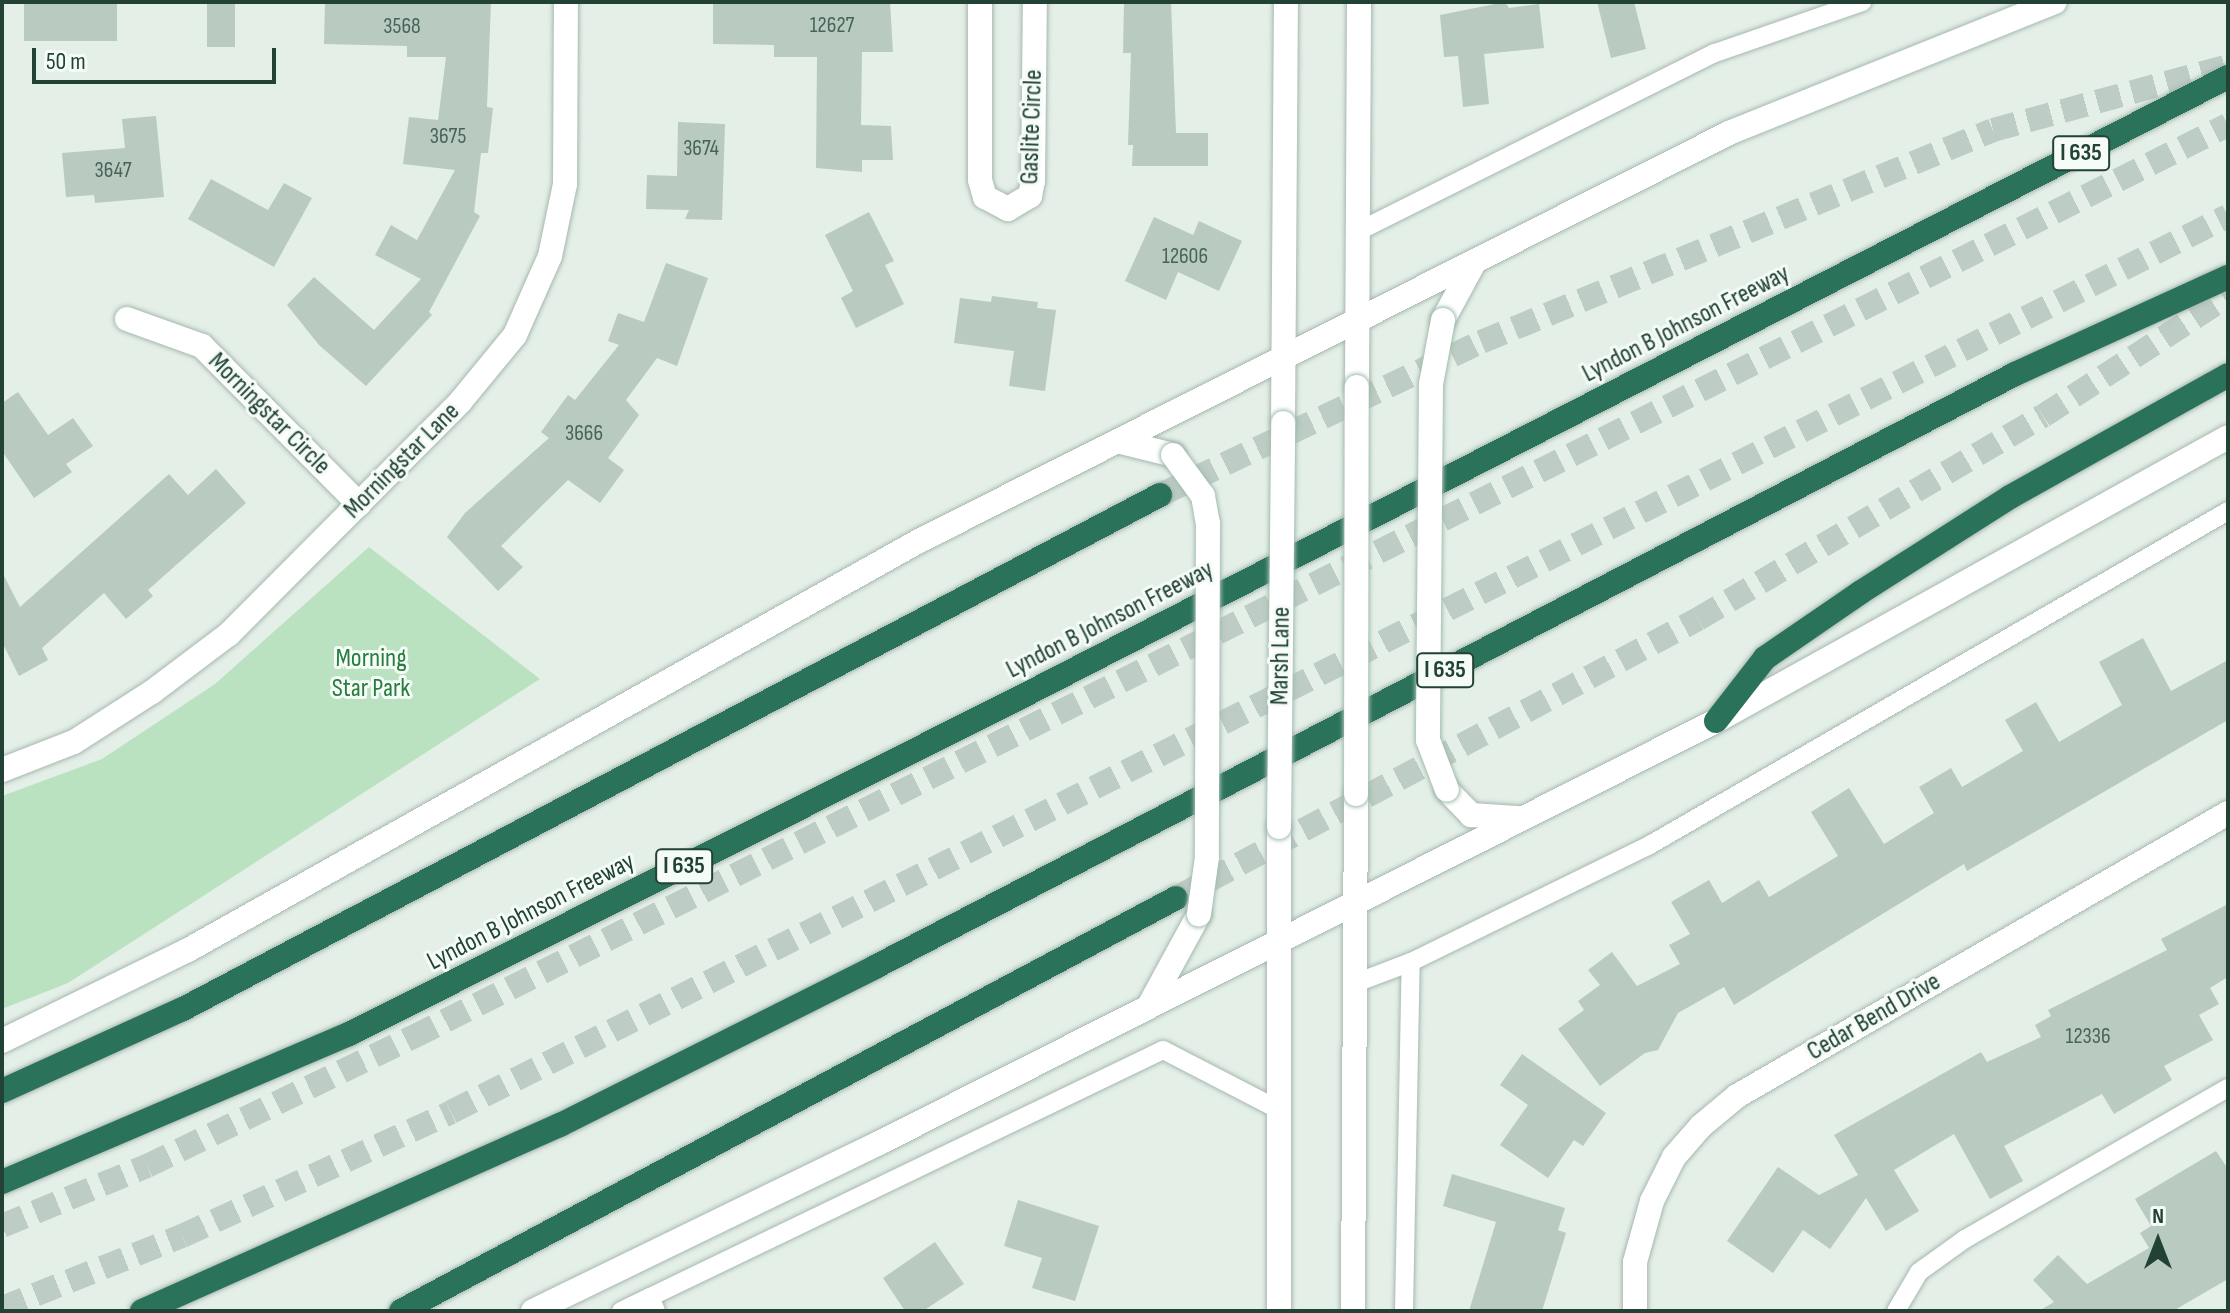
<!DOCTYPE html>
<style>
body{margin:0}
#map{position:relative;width:2230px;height:1313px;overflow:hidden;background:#e4efe8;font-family:"Sofia Sans Condensed",sans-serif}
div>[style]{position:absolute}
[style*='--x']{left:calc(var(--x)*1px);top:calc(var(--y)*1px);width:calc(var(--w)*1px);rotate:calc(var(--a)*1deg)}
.green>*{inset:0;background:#bbe2c0}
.building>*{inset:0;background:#b9cac1;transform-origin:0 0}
.highway-tunnel>*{height:24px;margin-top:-12px;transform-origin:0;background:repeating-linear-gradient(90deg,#bdccc4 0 24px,transparent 0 36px)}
.roads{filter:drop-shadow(0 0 2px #a6b8af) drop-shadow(0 0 2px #a6b8af)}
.lane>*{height:18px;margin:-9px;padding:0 9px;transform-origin:9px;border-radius:9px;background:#fff}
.street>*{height:24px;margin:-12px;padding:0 12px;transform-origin:12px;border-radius:12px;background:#fff}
.secondary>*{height:24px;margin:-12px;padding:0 12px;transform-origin:12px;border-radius:12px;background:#fff}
.highway>*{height:24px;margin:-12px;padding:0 12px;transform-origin:12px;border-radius:12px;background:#2a7259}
.bridges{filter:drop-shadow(0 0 2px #a1bcaf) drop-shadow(0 0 2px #a1bcaf)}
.secondary-bridge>*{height:24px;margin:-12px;padding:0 12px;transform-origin:12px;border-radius:12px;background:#fff}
span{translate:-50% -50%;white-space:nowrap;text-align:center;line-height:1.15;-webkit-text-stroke:6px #f5fbf7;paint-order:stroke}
.number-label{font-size:22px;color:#476458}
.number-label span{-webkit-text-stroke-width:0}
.shield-label span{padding:2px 6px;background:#f5fbf7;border:2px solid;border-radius:6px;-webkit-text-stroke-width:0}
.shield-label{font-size:24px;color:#214235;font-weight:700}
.street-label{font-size:26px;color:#214235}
.park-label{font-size:26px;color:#277d3d}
.frame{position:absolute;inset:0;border:4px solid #214235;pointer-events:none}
.north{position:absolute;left:2118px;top:1201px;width:80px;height:80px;-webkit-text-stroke:6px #f5fbf7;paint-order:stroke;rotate:0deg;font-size:22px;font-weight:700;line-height:32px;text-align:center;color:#214235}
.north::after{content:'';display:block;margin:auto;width:28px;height:36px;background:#214235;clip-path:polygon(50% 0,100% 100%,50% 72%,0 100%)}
.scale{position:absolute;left:32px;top:48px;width:244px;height:36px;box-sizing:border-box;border:4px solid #214235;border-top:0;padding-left:10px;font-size:24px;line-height:28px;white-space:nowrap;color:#214235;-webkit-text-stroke:6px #f5fbf7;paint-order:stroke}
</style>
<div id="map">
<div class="green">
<i style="clip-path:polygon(369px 547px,540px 679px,68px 983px,2px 1009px,2px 796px,102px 759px,215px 684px)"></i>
</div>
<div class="building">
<i style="left:24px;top:2px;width:93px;height:39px"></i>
<i style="left:207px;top:2px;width:28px;height:45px"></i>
<i style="clip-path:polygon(325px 2px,491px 2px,487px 107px,493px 108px,488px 153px,481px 153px,474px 212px,480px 216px,429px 312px,432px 315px,366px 386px,319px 345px,287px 305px,314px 277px,374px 330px,421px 279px,375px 255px,391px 225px,417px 240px,455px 170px,403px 164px,409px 117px,438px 120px,446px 57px,407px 57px,407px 46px,324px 44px)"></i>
<i style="clip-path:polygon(713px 2px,890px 2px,893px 52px,862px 52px,861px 125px,891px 126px,893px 160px,862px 160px,862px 172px,816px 168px,817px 57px,774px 57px,774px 45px,713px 44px)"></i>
<i style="clip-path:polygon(1124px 2px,1171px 2px,1176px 133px,1208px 133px,1208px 166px,1132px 166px,1133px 145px,1128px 145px,1131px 53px,1123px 53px)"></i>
<i style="clip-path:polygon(1505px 2px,1509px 8px,1539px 4px,1544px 48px,1484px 54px,1489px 104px,1463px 107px,1458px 56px,1444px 57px,1440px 15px)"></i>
<i style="clip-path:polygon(1597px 2px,1634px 2px,1646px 49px,1611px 58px)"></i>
<i style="clip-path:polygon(156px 116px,164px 197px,95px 203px,94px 195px,66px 197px,62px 153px,125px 148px,122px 119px)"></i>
<i style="clip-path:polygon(678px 122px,725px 124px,722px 220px,685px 219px,689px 210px,646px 209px,647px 175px,677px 176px)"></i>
<i style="clip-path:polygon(211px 179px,268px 210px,284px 183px,312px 198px,274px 267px,188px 219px)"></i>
<i style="clip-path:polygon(869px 212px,894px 261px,885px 265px,904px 304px,856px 328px,841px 298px,853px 291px,825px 235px)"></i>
<i style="clip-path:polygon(1154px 217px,1193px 235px,1199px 221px,1242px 241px,1219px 291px,1178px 272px,1166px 300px,1125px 281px)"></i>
<i style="clip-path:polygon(666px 263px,708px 278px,677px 366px,657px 358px,626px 400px,639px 415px,608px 458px,624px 470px,600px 503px,568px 480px,501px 546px,523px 567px,498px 591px,447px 537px,465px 513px,549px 438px,541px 432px,568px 395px,575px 400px,619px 345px,608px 341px,618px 313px,644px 322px)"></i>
<i style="clip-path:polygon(992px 296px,1038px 302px,1037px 308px,1056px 310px,1045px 391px,1009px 386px,1014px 351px,954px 343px,960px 298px,991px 302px)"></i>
<i style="clip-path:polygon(18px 392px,48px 435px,73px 418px,93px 446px,66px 464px,72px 472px,34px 498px,2px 451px,2px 403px)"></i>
<i style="clip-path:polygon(216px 469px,246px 503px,148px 590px,153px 596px,126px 619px,104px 593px,42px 648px,48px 660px,19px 676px,2px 642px,2px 572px,20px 607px,169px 474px,188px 495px)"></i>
<i style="clip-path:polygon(2143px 638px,2171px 691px,2228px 660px,2228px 720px,1967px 871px,1964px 864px,1734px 1005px,1724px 987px,1678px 1013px,1658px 1050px,1645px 1053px,1600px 1086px,1558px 1029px,1584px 1010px,1578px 1001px,1600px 985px,1588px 970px,1612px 952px,1637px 986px,1680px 964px,1669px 945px,1690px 934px,1671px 902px,1709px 880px,1722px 903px,1759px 880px,1769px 897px,1838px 856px,1811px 812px,1849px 788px,1884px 844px,1934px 813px,1919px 787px,1951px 768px,1962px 787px,2023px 751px,2005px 720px,2036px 702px,2059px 742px,2122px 705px,2099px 662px)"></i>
<i style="clip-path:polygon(2228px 904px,2228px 977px,2210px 988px,2219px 1004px,2199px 1015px,2213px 1040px,2164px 1066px,2172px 1080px,2114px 1114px,2102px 1094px,2004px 1146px,2023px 1181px,1990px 1199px,1954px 1134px,1894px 1170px,1919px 1211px,1886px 1231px,1866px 1198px,1830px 1249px,1803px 1230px,1773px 1273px,1727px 1241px,1778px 1167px,1819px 1195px,1858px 1175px,1834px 1135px,1981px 1052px,1987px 1062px,2041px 1037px,2035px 1025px,2051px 1016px,2048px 1010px,2167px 950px,2161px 939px)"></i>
<i style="clip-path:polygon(1522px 1054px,1606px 1113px,1583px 1146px,1574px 1140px,1548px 1178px,1500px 1145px,1528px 1105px,1500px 1085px)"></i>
<i style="clip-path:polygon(2216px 1151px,2228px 1169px,2228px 1279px,2173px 1311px,2039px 1311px,2054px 1302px,2033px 1280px,2058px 1255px,2087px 1284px,2149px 1248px,2140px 1233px,2151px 1226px,2135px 1199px)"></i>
<i style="clip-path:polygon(1452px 1174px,1565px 1208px,1558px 1230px,1566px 1233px,1542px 1311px,1469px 1311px,1496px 1222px,1443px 1206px)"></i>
<i style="clip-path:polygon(1018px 1200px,1099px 1226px,1075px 1301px,1032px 1288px,1042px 1258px,1004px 1246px)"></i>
<i style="clip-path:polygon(935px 1242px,964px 1284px,923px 1311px,905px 1311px,883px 1278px)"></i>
</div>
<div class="highway-tunnel">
<i style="--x:1160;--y:495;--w:356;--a:-25.5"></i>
<i style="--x:1481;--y:342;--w:554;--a:-22.49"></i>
<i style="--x:1993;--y:130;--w:244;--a:-15.2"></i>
<i style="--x:1176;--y:898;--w:592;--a:-28.12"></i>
<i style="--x:1698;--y:619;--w:400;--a:-30.5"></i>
<i style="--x:2043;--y:416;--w:221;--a:-33"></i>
<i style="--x:2;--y:1226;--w:157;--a:-22.5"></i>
<i style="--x:147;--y:1166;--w:296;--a:-25.9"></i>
<i style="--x:413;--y:1037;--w:2031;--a:-26.68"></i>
<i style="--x:2;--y:1308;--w:194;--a:-21.8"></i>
<i style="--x:182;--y:1236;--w:296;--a:-24.7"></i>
<i style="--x:451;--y:1112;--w:1990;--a:-26.76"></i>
</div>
<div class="roads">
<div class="lane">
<i style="--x:1357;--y:232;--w:400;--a:-26.6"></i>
<i style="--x:1715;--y:53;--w:156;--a:-19.1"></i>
<i style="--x:1356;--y:983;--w:59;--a:-20.9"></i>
<i style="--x:1411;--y:962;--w:264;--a:-26.1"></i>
<i style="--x:1648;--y:846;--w:670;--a:-30.01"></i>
<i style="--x:621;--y:1311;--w:32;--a:-26"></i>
<i style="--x:656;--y:1311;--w:15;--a:-113"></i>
<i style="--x:650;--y:1297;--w:569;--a:-25.71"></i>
<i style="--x:1163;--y:1050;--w:131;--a:27.3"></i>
<i style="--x:1404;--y:1311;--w:349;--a:-88.9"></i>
<i style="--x:1896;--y:1311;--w:45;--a:-59.5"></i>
<i style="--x:1919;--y:1272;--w:57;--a:-35.7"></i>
<i style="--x:1965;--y:1239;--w:303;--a:-29.9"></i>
</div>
<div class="street">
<i style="--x:980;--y:2;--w:178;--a:90"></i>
<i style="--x:980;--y:180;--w:18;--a:74"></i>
<i style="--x:985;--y:197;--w:26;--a:28"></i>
<i style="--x:1008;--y:209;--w:26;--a:-31"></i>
<i style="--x:1030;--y:196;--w:15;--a:-79"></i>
<i style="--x:1033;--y:181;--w:179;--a:-89.4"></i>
<i style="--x:127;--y:319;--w:80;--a:19.8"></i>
<i style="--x:202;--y:346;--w:223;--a:45.2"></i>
<i style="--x:2;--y:770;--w:77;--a:-21.3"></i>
<i style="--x:74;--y:742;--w:93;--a:-32.7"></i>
<i style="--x:152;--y:692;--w:96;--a:-37"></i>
<i style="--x:229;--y:634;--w:327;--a:-45.1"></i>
<i style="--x:460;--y:402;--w:87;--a:-50.6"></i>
<i style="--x:515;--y:335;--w:86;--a:-66.1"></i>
<i style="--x:550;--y:256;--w:74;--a:-78.2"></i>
<i style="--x:565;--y:184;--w:182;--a:-89.7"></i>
<i style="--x:1635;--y:1311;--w:49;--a:-90"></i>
<i style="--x:1635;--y:1262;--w:63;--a:-74.4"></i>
<i style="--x:1652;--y:1201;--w:49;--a:-63.4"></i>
<i style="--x:1674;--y:1157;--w:41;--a:-48.9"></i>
<i style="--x:1701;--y:1126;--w:47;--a:-39.8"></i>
<i style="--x:1737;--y:1096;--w:567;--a:-29.96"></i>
</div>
<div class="secondary">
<i style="--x:1443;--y:320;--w:65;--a:-61.5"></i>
<i style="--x:1357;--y:387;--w:385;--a:-89.7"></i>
<i style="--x:1283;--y:423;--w:421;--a:-89.6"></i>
<i style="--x:1121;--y:442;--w:54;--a:14"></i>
<i style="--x:1447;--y:790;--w:35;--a:46"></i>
<i style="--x:1471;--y:815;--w:46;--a:3.7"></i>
<i style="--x:1279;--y:827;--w:484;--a:90"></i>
<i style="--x:1150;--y:1004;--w:102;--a:-61.4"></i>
<i style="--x:2;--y:1041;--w:207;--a:-26.1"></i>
<i style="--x:188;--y:950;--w:838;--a:-29.23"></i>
<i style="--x:919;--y:541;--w:907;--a:-26.73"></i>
<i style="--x:1729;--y:133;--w:351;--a:-21.9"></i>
<i style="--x:533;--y:1311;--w:385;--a:-25.9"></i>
<i style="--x:879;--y:1143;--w:937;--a:-26.76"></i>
<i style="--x:1716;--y:721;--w:585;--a:-29.02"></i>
<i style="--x:1353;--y:1311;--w:517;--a:-89.67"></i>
</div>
<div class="highway">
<i style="--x:1716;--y:721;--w:80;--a:-52.1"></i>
<i style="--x:1765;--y:658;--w:116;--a:-34.5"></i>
<i style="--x:1861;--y:592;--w:177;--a:-32.5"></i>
<i style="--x:2010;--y:497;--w:250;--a:-29.2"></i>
<i style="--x:2;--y:1091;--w:199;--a:-24.4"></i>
<i style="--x:183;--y:1009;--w:1104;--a:-27.75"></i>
<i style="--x:2;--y:1182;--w:377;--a:-23.1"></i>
<i style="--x:349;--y:1034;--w:750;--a:-26.63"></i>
<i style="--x:1019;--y:698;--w:1359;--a:-27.19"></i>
<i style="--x:142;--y:1311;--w:458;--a:-24"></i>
<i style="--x:560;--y:1125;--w:352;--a:-26.6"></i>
<i style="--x:875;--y:967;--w:1285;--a:-27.48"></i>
<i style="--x:2015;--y:374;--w:234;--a:-24.5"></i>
<i style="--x:401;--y:1311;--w:878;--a:-28.05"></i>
</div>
</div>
<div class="bridges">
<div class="secondary-bridge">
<i style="--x:1443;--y:320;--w:65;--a:100.6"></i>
<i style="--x:1431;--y:384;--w:356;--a:90.5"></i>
<i style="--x:1428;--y:740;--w:53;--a:69.2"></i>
<i style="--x:1173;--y:455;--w:51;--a:53.8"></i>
<i style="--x:1203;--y:496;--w:27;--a:80"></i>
<i style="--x:1208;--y:523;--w:334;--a:90.2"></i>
<i style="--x:1207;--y:857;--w:58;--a:98"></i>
<i style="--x:1356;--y:794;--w:407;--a:-89.9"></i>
<i style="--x:1279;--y:827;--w:404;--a:-89.4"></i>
</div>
</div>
<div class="number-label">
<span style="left:832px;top:26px">12627</span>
<span style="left:402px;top:27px">3568</span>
<span style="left:448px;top:137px">3675</span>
<span style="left:701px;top:149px">3674</span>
<span style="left:113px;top:171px">3647</span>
<span style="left:1185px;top:257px">12606</span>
<span style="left:584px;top:434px">3666</span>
<span style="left:2088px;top:1037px">12336</span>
</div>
<div class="shield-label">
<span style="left:2081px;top:153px">I 635</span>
<span style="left:1445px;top:670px">I 635</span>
<span style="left:684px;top:866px">I 635</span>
</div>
<div class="street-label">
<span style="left:1032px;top:127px;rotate:-88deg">Gaslite Circle</span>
<span style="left:1686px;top:324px;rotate:-27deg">Lyndon B Johnson Freeway</span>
<span style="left:269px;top:414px;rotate:45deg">Morningstar Circle</span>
<span style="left:402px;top:461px;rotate:-45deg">Morningstar Lane</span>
<span style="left:1110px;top:620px;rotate:-27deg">Lyndon B Johnson Freeway</span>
<span style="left:1281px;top:656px;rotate:-89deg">Marsh Lane</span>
<span style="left:531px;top:912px;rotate:-27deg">Lyndon B Johnson Freeway</span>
<span style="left:1874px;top:1017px;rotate:-30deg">Cedar Bend Drive</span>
</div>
<div class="park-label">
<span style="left:371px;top:674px">Morning<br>Star Park</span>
</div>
<div class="frame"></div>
<div class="north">N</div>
<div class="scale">50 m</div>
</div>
